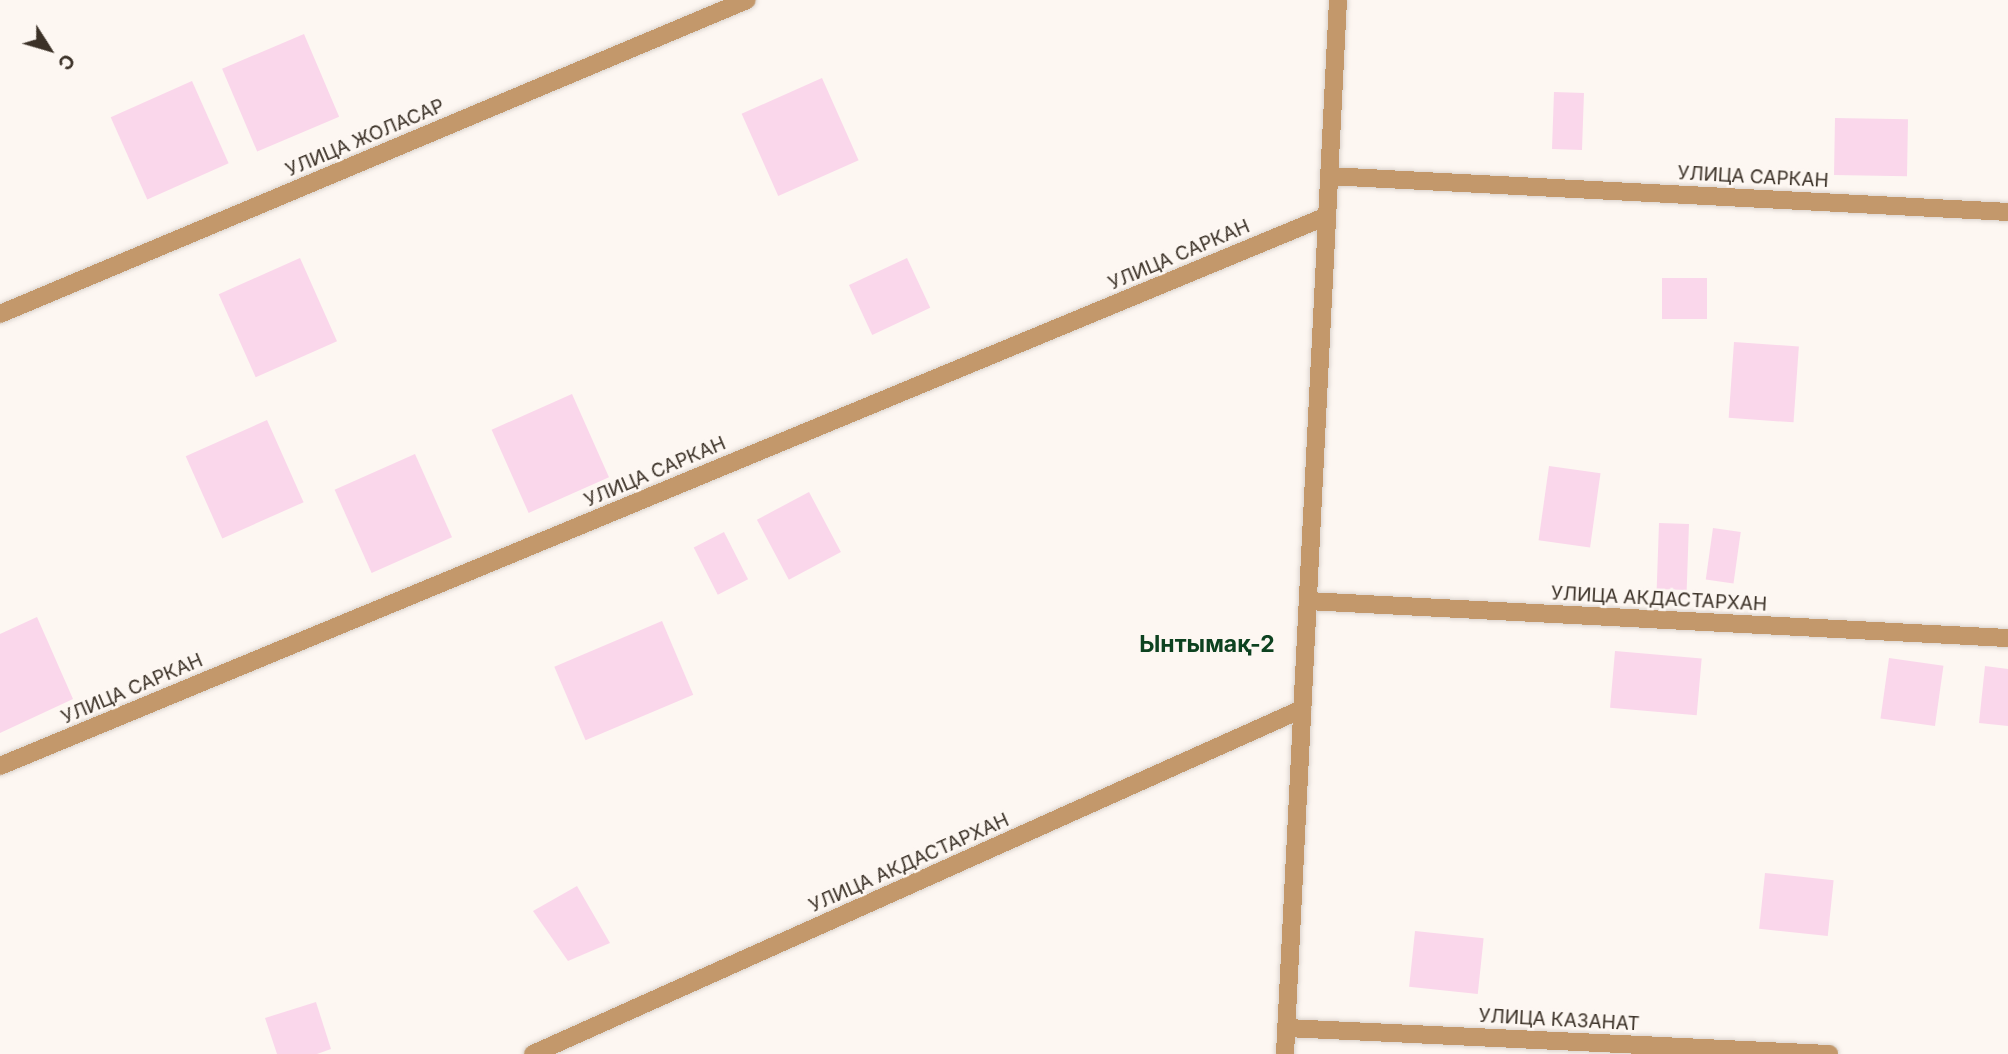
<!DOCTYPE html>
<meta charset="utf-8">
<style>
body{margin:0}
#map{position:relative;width:2008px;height:1054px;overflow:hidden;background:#fdf7f2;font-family:Inter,sans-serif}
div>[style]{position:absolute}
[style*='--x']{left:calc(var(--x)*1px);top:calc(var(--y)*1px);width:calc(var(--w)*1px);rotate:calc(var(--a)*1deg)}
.building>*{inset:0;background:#fad7eb;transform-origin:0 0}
.roads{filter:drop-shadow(0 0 2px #dad3cd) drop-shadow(0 0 2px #dad3cd)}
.street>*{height:18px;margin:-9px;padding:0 9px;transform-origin:9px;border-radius:9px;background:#c3986b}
span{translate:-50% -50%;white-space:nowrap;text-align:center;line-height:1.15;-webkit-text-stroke:5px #fdf7f2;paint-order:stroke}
.street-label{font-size:19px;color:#3b3127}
.quarter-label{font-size:23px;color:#0d4220;font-weight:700}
.north{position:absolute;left:14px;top:14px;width:70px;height:70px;-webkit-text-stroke:5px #fdf7f2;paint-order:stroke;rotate:127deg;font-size:19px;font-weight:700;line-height:28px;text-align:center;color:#3b3127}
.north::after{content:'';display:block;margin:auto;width:24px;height:32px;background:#3b3127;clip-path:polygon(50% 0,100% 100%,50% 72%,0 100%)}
</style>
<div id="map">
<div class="building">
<i style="left:304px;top:34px;width:90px;height:89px;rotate:67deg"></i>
<i style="left:822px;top:78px;width:90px;height:88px;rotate:66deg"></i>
<i style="left:192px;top:81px;width:90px;height:89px;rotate:66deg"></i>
<i style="left:1554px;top:92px;width:30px;height:57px;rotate:2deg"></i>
<i style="left:1835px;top:118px;width:73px;height:57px;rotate:1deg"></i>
<i style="left:300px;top:258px;width:91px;height:89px;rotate:66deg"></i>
<i style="left:907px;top:258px;width:55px;height:64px;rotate:65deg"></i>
<i style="left:1662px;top:278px;width:45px;height:41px"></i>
<i style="left:1734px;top:342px;width:65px;height:76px;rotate:4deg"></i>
<i style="left:572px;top:394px;width:91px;height:88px;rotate:66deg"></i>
<i style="left:267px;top:420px;width:90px;height:89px;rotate:66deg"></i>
<i style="left:415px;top:454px;width:91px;height:88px;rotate:66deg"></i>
<i style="left:1549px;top:466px;width:52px;height:75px;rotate:8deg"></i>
<i style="left:809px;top:492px;width:68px;height:59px;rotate:62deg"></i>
<i style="left:1659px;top:523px;width:30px;height:66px;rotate:2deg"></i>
<i style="left:1713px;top:528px;width:28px;height:52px;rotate:8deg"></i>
<i style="left:724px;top:532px;width:53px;height:34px;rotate:63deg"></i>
<i style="clip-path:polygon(37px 617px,73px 699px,0 733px,0 634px)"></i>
<i style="left:662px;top:621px;width:80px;height:117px;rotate:67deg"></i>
<i style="left:1615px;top:651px;width:87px;height:57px;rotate:5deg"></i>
<i style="left:1889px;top:658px;width:55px;height:61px;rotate:8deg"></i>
<i style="clip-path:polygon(1985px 666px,2008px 669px,2008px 726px,1979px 723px)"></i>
<i style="left:1765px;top:873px;width:69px;height:56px;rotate:6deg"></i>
<i style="clip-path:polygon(577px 886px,610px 943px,568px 961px,533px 911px)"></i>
<i style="left:1415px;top:931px;width:69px;height:56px;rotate:6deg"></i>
<i style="clip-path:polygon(316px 1002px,331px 1049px,317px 1054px,277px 1054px,265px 1018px)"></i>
</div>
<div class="roads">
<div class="street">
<i style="--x:1329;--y:176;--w:680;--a:3.03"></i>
<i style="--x:0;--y:314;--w:810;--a:-22.8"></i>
<i style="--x:1308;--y:601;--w:701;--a:3.03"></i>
<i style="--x:0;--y:766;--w:1436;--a:-22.51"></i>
<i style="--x:1287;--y:1028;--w:543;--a:2.75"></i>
<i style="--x:533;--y:1054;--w:843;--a:-24.16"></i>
<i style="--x:1285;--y:1054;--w:1055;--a:-87.12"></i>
</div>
</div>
<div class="street-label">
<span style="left:365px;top:138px;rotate:-23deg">УЛИЦА ЖОЛАСАР</span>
<span style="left:1753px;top:177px;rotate:3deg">УЛИЦА САРКАН</span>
<span style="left:1179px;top:255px;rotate:-23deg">УЛИЦА САРКАН</span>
<span style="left:655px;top:472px;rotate:-23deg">УЛИЦА САРКАН</span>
<span style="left:1659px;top:599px;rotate:3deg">УЛИЦА АКДАСТАРХАН</span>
<span style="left:132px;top:689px;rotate:-23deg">УЛИЦА САРКАН</span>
<span style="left:909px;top:863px;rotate:-24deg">УЛИЦА АКДАСТАРХАН</span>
<span style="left:1559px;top:1020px;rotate:3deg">УЛИЦА КАЗАНАТ</span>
</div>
<div class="quarter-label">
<span style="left:1207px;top:644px">Ынтымақ-2</span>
</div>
<div class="north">С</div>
</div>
